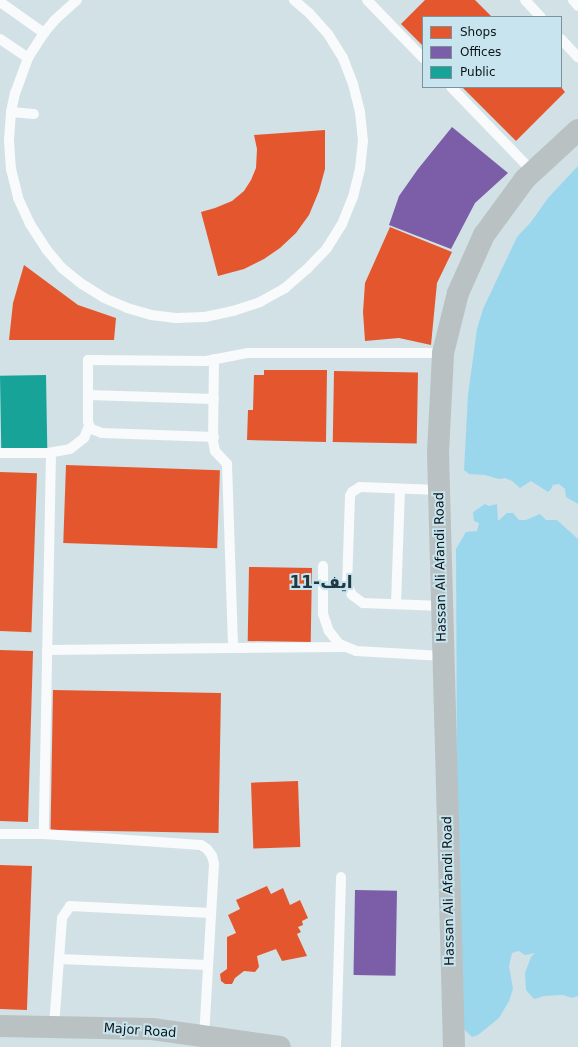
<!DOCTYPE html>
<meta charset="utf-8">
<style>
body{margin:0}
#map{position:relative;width:578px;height:1047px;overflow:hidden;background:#d1e1e6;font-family:"DejaVu Sans",Cairo,sans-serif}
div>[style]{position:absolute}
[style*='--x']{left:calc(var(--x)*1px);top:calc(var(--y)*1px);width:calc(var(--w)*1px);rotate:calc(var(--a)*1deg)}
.green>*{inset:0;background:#9bd7ec}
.shops>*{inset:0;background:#e4572e;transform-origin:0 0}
.offices>*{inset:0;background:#7b5ea7;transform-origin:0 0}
.public>*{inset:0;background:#17a398;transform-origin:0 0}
.lane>*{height:10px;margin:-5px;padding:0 5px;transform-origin:5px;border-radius:5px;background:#f8fafb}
.secondary>*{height:22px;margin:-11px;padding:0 11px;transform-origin:11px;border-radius:11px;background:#b9c1c3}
span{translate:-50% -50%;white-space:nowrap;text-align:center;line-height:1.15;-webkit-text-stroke:4px #c8e5ef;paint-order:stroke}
.street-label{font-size:13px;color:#0a1418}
.district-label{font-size:17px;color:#213942;font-weight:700}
.legend{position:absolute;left:422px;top:16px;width:140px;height:72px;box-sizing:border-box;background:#c8e5ef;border:1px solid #7c9199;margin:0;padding:5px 7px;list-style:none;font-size:12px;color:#0a1418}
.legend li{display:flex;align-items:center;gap:8px;height:20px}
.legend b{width:20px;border:1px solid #7c9199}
</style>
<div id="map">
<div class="green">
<i style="clip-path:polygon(578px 166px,578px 504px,566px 497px,565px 489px,559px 484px,553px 485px,551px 489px,548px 492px,531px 481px,520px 488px,512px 481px,505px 478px,499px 479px,485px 475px,469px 474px,464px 470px,468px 395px,477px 329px,483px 309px,517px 237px,531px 222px,548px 198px)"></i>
<i style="clip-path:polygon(485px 504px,489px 506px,497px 504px,498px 521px,507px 513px,513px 513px,519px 520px,526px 520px,540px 514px,546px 520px,557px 520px,578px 539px,578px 996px,572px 998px,563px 995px,544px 996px,534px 999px,526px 990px,525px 973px,531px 957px,535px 953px,525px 955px,519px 951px,512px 953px,509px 966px,513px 989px,509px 1001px,499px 1018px,478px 1035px,472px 1037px,465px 1030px,460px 1017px,458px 1000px,456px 549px,466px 532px,477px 531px,479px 523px,474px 521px,473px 512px)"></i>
</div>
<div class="shops">
<i style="clip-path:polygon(425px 0,475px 0,492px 17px,423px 17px,423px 46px,401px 24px)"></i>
<i style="clip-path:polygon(462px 87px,561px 87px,565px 92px,516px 141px)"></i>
<i style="clip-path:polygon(325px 130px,325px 169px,319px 191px,309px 215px,296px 233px,280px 248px,264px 259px,244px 269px,218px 276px,201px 212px,215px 208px,232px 201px,244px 191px,251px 180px,256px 168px,257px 149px,254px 135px)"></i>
<i style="clip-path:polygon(390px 227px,452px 252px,437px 283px,431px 345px,399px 338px,365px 341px,363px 312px,365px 283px)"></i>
<i style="clip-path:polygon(24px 265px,78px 305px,116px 318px,114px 340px,9px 340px,13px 303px)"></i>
<i style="clip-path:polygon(264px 370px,327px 370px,326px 442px,247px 440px,248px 410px,253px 410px,254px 375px,264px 375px)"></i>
<i style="left:334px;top:371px;width:84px;height:71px;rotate:1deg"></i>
<i style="left:66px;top:465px;width:154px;height:78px;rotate:2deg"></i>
<i style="left:0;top:472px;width:37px;height:159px;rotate:2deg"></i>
<i style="left:249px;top:567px;width:63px;height:74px;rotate:1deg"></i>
<i style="clip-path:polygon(0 650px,33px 651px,28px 822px,0 821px)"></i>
<i style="left:53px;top:690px;width:168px;height:140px;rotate:1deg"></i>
<i style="left:298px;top:781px;width:66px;height:47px;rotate:88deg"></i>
<i style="left:0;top:865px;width:32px;height:144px;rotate:2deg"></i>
<i style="clip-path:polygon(267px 886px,271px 894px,283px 888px,290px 905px,300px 900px,308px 918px,302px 921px,303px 925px,298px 927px,301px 932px,297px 934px,307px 956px,282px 961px,276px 949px,257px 956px,259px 967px,255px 972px,244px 971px,235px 978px,232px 984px,225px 984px,221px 981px,220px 974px,227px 969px,227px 937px,236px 933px,228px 915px,240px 909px,236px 900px)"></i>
</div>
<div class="offices">
<i style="clip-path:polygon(452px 127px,508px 173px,475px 203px,451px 249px,389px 225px,399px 196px,418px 169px)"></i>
<i style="left:355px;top:890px;width:42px;height:85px;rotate:1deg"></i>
</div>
<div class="public">
<i style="left:46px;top:375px;width:73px;height:46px;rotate:89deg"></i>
</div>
<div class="lane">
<i style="--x:77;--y:0;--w:31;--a:138"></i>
<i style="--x:54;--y:21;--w:16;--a:130"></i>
<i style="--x:44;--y:33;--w:30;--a:123"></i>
<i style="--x:28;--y:58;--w:37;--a:110"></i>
<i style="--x:15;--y:93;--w:19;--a:102"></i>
<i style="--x:11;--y:112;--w:29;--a:94"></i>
<i style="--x:9;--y:141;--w:28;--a:86"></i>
<i style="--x:11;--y:169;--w:30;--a:76"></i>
<i style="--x:18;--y:198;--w:29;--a:65"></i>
<i style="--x:30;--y:224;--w:30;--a:57"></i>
<i style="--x:46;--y:249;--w:25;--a:50"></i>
<i style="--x:62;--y:268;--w:26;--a:39"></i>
<i style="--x:82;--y:284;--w:26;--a:32"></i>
<i style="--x:104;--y:298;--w:25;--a:23"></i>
<i style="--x:127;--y:308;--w:25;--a:16"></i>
<i style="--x:151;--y:315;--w:25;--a:7"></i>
<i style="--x:176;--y:318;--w:29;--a:-2"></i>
<i style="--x:205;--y:317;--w:29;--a:-12"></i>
<i style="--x:233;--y:311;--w:28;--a:-18"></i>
<i style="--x:260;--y:302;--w:29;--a:-29"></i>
<i style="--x:285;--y:288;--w:29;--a:-41"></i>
<i style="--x:307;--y:269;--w:29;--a:-46"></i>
<i style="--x:327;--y:248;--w:28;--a:-58"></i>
<i style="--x:342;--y:224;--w:29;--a:-68"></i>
<i style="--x:353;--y:197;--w:29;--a:-76"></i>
<i style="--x:360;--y:169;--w:28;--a:-84"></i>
<i style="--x:363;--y:141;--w:29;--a:-96"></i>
<i style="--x:360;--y:112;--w:29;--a:-104"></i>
<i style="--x:353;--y:84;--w:28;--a:-111"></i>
<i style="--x:343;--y:58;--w:28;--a:-122"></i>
<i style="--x:328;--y:34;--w:28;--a:-132"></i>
<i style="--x:309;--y:13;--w:20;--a:-139"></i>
<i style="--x:367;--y:0;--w:81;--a:46"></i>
<i style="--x:525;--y:0;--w:23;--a:47"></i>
<i style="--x:573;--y:0;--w:8;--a:50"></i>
<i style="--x:0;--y:2;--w:54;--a:35.2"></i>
<i style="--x:0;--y:39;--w:34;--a:34"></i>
<i style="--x:561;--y:39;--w:25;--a:47"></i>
<i style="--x:451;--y:87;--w:118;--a:46"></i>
<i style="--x:11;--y:112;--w:23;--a:5"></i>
<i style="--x:214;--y:359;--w:82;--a:90.7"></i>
<i style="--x:213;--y:441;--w:10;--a:79"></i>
<i style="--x:215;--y:451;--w:18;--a:47"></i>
<i style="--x:227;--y:464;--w:184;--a:88.1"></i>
<i style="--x:233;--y:648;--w:112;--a:-0.5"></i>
<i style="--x:89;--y:395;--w:125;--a:1.8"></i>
<i style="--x:214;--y:437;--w:112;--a:-178"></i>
<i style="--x:102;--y:433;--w:12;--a:-160"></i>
<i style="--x:91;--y:429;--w:8;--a:-113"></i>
<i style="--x:88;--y:422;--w:62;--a:-90"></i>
<i style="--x:88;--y:360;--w:118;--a:0.5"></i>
<i style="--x:206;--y:361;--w:43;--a:-10.8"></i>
<i style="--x:248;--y:353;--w:195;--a:0"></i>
<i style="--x:0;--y:453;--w:48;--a:0"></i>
<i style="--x:48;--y:453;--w:22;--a:-10"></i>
<i style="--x:70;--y:449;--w:18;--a:-38"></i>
<i style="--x:84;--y:438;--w:13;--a:-67"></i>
<i style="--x:51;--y:453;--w:381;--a:91.1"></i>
<i style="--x:44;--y:834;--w:157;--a:4"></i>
<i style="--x:201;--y:845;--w:7;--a:34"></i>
<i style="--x:207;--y:849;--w:9;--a:54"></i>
<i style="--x:212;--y:856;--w:8;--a:76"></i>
<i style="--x:214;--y:864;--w:173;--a:93.3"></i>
<i style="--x:439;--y:490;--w:79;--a:-177.8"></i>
<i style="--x:360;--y:487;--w:9;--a:148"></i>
<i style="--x:352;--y:492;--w:4;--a:117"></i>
<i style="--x:350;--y:496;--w:89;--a:91.9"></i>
<i style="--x:347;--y:585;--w:11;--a:63"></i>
<i style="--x:352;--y:595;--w:14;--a:36"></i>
<i style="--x:363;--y:603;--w:79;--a:2.2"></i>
<i style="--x:323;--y:566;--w:48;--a:90"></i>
<i style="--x:323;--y:614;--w:18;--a:71"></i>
<i style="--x:329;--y:631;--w:16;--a:52"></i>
<i style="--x:339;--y:644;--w:18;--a:22"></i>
<i style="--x:356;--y:651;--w:87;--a:3.3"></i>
<i style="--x:396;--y:604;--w:115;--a:-88"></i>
<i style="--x:47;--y:650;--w:186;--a:-0.6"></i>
<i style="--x:0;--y:834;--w:44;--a:0"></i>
<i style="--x:59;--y:959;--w:149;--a:2.3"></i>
<i style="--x:54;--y:1027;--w:109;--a:-85.8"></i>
<i style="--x:62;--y:918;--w:14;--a:-56"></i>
<i style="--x:70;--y:906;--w:141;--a:2.8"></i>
<i style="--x:336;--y:1047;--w:170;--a:-88.3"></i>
</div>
<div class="secondary">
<i style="--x:0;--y:1026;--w:152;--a:1.1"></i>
<i style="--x:152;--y:1029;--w:129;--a:8"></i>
<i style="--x:454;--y:1047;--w:594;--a:-91.54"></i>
<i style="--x:438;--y:453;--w:100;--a:-87.1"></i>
<i style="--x:443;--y:353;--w:62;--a:-76"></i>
<i style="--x:458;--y:293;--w:64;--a:-65.9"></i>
<i style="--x:484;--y:235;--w:69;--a:-53.8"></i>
<i style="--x:525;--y:179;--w:72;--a:-42.8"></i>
</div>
<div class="street-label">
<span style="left:441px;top:567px;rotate:-91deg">Hassan Ali Afandi Road</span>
<span style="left:449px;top:891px;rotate:-91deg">Hassan Ali Afandi Road</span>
<span style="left:140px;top:1031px;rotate:4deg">Major Road</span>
</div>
<div class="district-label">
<span style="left:321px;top:583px">ایف-11</span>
</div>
<ul class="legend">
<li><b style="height:11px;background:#e4572e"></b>Shops</li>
<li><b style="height:11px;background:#7b5ea7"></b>Offices</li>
<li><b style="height:11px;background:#17a398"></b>Public</li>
</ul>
</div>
